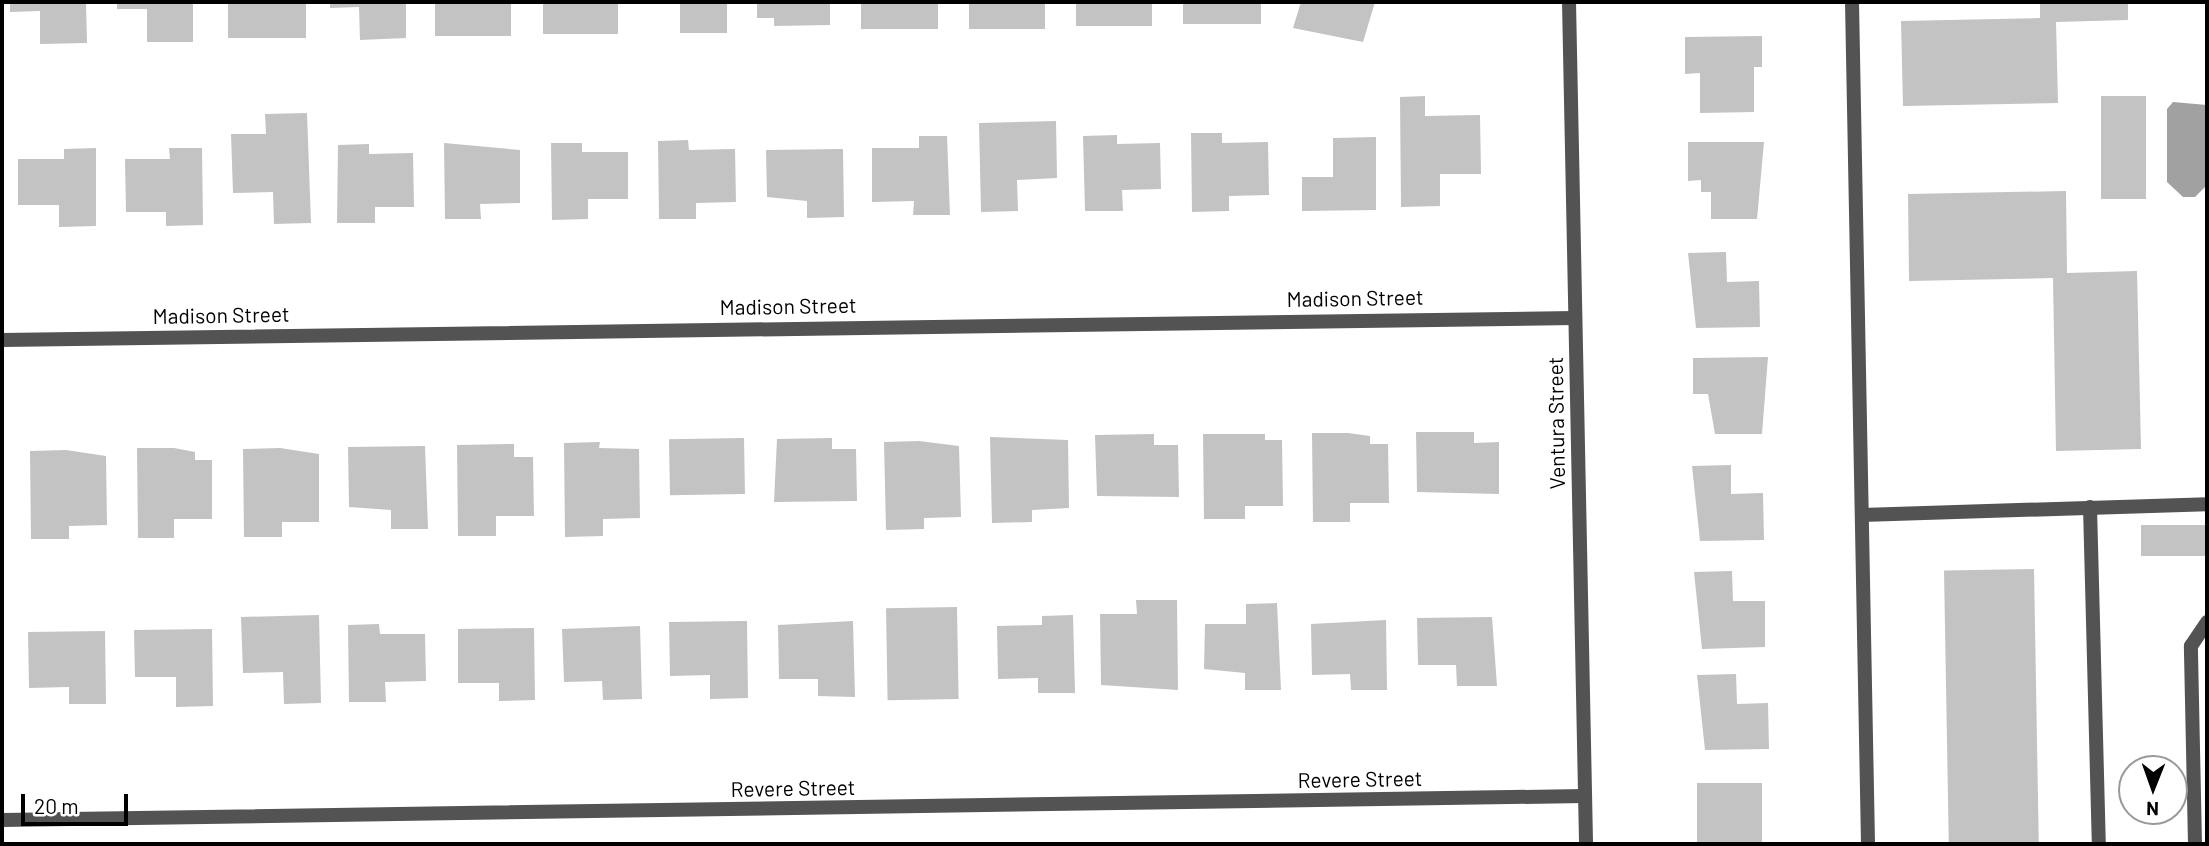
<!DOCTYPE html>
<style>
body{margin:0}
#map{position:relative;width:2209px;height:846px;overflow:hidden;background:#fff;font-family:Barlow,sans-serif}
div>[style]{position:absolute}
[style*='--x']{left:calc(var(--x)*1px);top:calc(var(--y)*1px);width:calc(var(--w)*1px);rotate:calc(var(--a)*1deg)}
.water>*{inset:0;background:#a1a1a1}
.building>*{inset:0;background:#c3c3c3;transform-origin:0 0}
.lane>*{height:14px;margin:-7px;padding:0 7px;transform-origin:7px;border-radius:7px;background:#535353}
.street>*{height:14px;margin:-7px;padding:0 7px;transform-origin:7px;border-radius:7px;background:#535353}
span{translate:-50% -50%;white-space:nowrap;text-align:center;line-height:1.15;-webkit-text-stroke:7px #fff;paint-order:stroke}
.street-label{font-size:21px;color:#000}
.frame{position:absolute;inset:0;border:4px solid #000;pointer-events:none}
.north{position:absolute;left:2118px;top:755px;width:70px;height:70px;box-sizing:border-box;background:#fff;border:2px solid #999;border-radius:50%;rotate:181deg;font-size:19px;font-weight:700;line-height:28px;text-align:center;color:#000}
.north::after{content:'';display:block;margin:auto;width:24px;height:32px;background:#000;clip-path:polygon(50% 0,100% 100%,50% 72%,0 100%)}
.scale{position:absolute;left:21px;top:794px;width:107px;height:32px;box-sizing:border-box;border:4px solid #000;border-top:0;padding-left:9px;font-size:21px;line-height:24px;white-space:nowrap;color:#000;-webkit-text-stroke:5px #fff;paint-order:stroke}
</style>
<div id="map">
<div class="water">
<i style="clip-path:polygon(2173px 102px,2207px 105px,2207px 185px,2195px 197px,2183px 197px,2167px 182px,2167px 109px)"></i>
</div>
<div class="building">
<i style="clip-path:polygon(10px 2px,86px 2px,87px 43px,40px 44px,40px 11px,10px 12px)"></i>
<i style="clip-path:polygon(117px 2px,193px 2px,193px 42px,147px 42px,147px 9px,117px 9px)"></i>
<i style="left:228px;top:2px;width:78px;height:36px"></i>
<i style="clip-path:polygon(330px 2px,406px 2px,406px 38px,360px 40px,359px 7px,330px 8px)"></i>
<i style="left:435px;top:2px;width:76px;height:34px"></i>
<i style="left:543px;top:2px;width:75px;height:32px"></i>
<i style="left:680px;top:2px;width:47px;height:31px"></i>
<i style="clip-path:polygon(757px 2px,830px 2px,830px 25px,774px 26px,774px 18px,757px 18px)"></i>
<i style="left:861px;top:2px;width:77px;height:27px"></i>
<i style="left:969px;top:2px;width:76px;height:27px"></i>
<i style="left:1076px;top:2px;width:76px;height:24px"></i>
<i style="left:1183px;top:2px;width:78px;height:22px"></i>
<i style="clip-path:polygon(1301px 2px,1375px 2px,1363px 42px,1293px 28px)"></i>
<i style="clip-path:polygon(2040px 2px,2128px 2px,2128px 20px,2056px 22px,2058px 103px,1903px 106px,1901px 21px,2040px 18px)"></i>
<i style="clip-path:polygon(1762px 36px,1762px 67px,1754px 67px,1754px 112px,1700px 113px,1700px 73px,1685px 74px,1685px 37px)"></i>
<i style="clip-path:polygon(1425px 96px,1425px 116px,1480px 115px,1481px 174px,1440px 174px,1440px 206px,1401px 207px,1400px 97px)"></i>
<i style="left:2101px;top:96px;width:45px;height:103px"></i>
<i style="clip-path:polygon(307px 113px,311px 223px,274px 224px,273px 192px,233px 193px,231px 134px,266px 134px,265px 114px)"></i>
<i style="clip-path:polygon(1056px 121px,1057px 178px,1017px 180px,1018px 211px,981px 212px,979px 123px)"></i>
<i style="clip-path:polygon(1191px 133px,1222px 133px,1222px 143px,1268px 142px,1269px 195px,1229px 196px,1229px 211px,1192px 212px)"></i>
<i style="clip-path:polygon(1117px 135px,1117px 144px,1160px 143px,1161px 189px,1122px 190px,1123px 211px,1085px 211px,1083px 136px)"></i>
<i style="clip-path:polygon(919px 136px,947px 136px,950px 215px,913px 215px,914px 201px,872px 202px,872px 148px,919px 148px)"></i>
<i style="clip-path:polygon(1376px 137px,1376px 210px,1302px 211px,1302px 177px,1333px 177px,1333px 138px)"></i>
<i style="clip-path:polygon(688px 140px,689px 150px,735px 149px,736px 202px,696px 203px,696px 219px,659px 219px,658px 141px)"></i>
<i style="clip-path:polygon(1688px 142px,1764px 142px,1757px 219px,1711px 219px,1711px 192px,1701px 192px,1701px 180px,1688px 181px)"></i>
<i style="clip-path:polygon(444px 143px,520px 150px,520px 203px,480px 204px,481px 219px,445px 219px)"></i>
<i style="clip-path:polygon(551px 143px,582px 143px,582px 152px,628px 152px,628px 199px,588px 199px,588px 219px,552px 220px)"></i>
<i style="clip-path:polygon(369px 144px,369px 154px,413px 153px,414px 207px,375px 207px,375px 223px,337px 223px,338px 145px)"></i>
<i style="clip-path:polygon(96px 148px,96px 226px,59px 227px,59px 205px,18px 205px,18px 159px,64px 159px,64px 149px)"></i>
<i style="clip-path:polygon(169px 148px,202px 148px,203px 225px,166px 226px,166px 212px,126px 212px,125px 159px,170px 159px)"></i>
<i style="clip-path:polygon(843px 149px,844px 217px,807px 218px,807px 201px,767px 197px,766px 150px)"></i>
<i style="clip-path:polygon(2066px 191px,2067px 273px,2137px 271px,2141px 449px,2056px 451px,2053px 278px,1909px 281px,1908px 194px)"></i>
<i style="clip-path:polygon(1726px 252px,1727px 282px,1759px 281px,1760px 327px,1696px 328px,1688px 253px)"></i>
<i style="clip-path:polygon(1768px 357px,1762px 434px,1715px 434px,1708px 394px,1693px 394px,1693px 358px)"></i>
<i style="clip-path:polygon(1416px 432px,1474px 432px,1474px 443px,1499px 442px,1499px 494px,1417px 492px)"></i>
<i style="clip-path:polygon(1312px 433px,1348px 433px,1370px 436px,1370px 444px,1388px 444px,1389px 503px,1350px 503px,1350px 522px,1313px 522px)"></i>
<i style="clip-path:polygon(1154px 434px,1154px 445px,1178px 445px,1179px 497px,1097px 496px,1095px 435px)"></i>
<i style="clip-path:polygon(1203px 434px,1265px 434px,1265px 440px,1282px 440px,1283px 506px,1245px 506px,1245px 519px,1204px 519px)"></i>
<i style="clip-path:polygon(990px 437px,1068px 440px,1069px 508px,1032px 510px,1032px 522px,992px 523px)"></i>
<i style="left:744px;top:438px;width:56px;height:75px;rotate:89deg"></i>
<i style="clip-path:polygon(832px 438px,832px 449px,856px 449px,857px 501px,774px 502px,777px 439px)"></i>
<i style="clip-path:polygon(919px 441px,959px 446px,961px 517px,924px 518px,924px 529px,886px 530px,884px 442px)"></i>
<i style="clip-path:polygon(600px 442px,599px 448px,639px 449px,640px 518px,603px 519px,603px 536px,565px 537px,564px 443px)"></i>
<i style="clip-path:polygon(514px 444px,514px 457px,533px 457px,534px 516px,496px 516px,496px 536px,458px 536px,457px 445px)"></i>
<i style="clip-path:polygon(425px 446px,428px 529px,391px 529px,391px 510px,349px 507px,348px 447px)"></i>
<i style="clip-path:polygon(137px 448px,174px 448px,195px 452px,195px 460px,212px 460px,212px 519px,174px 519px,174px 538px,138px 538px)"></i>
<i style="clip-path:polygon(280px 448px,319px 454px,319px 522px,282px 522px,282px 537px,244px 537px,243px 449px)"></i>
<i style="clip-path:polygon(66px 450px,106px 456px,107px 525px,69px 526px,69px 539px,31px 539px,30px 451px)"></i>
<i style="clip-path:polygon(1731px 465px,1731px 494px,1763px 493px,1764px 540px,1700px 541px,1692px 466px)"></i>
<i style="left:2207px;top:525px;width:31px;height:66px;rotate:90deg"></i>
<i style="left:2034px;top:569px;width:275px;height:90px;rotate:89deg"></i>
<i style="clip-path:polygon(1732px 571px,1733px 601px,1765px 601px,1765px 647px,1702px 649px,1694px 572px)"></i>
<i style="clip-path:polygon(1136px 600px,1177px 600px,1178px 690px,1101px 685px,1100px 614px,1137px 614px)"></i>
<i style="clip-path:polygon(1277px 603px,1281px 690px,1245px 690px,1245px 673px,1204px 669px,1205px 624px,1246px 624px,1246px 604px)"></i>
<i style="left:957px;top:607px;width:92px;height:71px;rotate:89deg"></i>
<i style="clip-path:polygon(319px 615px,321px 703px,284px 704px,283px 672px,243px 673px,241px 617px)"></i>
<i style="clip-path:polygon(1073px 615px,1075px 693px,1038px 693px,1038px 678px,998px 679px,997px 626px,1042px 625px,1042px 616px)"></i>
<i style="clip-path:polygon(1492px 617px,1497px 686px,1457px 686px,1456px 665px,1418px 665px,1417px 618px)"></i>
<i style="clip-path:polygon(1386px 620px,1387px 690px,1351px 690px,1350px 674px,1312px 675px,1311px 624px)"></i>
<i style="clip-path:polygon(747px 621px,748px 698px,710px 699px,710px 675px,670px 676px,669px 622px)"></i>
<i style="clip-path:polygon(853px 621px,855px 697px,818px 696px,818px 679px,779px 679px,778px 625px)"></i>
<i style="clip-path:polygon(379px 624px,380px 634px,425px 634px,426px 681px,385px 682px,386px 702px,349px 702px,348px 625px)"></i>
<i style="clip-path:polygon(640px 626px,642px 699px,603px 700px,602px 681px,564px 682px,562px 629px)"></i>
<i style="clip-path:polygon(534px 628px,535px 700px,499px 701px,499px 683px,458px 683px,458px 629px)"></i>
<i style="clip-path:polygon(212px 629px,213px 706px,176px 707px,176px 677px,135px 677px,134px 630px)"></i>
<i style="clip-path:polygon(105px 631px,106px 704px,69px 704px,69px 687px,29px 688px,28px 632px)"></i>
<i style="clip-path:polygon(1736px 674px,1737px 704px,1768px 703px,1769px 749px,1705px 750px,1697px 675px)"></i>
<i style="left:1697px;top:783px;width:65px;height:61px"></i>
</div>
<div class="lane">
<i style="--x:1852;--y:2;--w:842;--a:88.91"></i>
<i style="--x:2090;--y:507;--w:337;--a:88.5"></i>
<i style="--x:1862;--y:515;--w:345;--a:-1.8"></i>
<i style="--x:2195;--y:844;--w:198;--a:-91.2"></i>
<i style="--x:2191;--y:646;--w:29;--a:-56"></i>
</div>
<div class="street">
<i style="--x:1569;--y:2;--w:842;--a:88.84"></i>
<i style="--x:2;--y:340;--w:1573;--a:-0.8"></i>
<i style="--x:2;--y:820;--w:1583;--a:-0.87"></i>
</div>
<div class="street-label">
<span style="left:1355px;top:298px;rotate:-1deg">Madison Street</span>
<span style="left:788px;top:306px;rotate:-1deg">Madison Street</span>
<span style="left:221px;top:315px;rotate:-1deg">Madison Street</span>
<span style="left:1556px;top:423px;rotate:-91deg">Ventura Street</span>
<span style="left:1360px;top:779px;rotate:-1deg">Revere Street</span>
<span style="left:793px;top:788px;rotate:-1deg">Revere Street</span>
</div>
<div class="frame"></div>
<div class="north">N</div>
<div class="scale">20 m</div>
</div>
